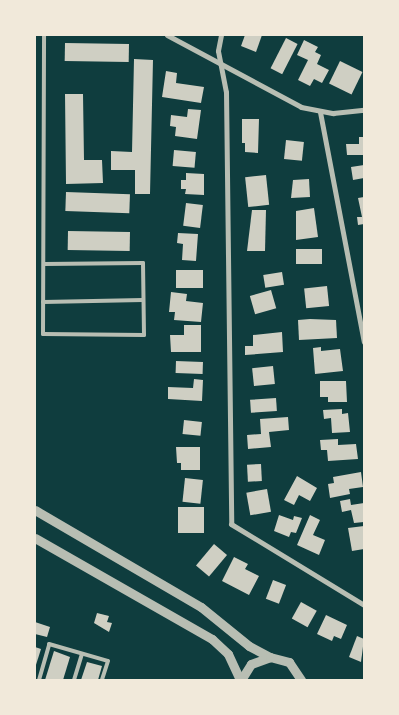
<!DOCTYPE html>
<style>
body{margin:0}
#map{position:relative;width:399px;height:715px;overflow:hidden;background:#0f3d3e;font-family:"DM Sans",sans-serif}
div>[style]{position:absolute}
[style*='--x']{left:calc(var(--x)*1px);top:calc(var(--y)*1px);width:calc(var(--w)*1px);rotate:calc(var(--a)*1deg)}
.building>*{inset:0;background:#cfcfc3;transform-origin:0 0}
.service>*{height:4px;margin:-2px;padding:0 2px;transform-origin:2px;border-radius:2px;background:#b8beb3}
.minor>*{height:5px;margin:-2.5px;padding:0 2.5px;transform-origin:2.5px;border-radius:2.5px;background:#b8beb3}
.tertiary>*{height:9px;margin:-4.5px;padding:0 4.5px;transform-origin:4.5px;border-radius:4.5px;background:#b8beb3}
span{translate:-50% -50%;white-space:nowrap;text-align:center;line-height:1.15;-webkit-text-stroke:4.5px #f1e9da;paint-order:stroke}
.frame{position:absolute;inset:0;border:36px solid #f1e9da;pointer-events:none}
</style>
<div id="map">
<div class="building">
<i style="clip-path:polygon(245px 35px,262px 35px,256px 52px,241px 46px)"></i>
<i style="left:286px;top:38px;width:13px;height:34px;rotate:27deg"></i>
<i style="clip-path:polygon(304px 40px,318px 47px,315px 52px,321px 55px,317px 64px,329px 70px,322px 83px,314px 79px,310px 86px,298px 80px,308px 60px,297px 55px)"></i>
<i style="left:65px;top:43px;width:64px;height:18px;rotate:1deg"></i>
<i style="clip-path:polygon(134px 59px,153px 60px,150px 194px,135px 194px,135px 170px,111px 170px,111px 151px,132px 152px)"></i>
<i style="left:340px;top:61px;width:25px;height:25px;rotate:26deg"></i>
<i style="clip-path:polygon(166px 71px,177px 73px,176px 83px,204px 87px,201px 103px,162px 97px)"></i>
<i style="clip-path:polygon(65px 94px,83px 94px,84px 160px,102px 160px,103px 183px,66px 184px)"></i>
<i style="clip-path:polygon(188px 109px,201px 110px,197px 139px,175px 136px,176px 127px,170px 126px,171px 115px,187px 117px)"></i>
<i style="clip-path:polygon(242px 119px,259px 119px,258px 153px,245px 152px,245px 143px,242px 143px)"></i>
<i style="clip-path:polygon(359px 137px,364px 137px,364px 155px,347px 155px,346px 144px,359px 144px)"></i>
<i style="left:286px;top:140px;width:18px;height:19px;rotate:6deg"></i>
<i style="left:174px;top:150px;width:22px;height:16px;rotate:5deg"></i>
<i style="clip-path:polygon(364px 165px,364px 178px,353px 180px,351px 167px)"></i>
<i style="clip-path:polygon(186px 173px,204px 174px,204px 195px,185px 194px,186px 189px,181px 189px,181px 180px,186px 180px)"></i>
<i style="left:266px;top:175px;width:30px;height:21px;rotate:84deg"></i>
<i style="clip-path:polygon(309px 179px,310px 197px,291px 198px,293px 180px)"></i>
<i style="left:66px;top:192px;width:64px;height:19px;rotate:2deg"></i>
<i style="clip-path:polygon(364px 197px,364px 224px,358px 225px,357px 217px,362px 217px,358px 198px)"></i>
<i style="left:186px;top:203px;width:17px;height:23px;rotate:7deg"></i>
<i style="clip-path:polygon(314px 208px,318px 237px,296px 240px,296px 211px)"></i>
<i style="clip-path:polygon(252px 210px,266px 210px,265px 251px,247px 251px)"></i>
<i style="left:68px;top:231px;width:62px;height:19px;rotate:1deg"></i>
<i style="clip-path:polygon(178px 233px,198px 234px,196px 261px,182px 260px,183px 244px,177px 243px)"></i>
<i style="left:296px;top:249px;width:26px;height:15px"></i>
<i style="left:176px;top:270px;width:27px;height:18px"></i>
<i style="left:282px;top:272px;width:13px;height:19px;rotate:81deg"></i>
<i style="left:327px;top:286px;width:20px;height:23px;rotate:84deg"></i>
<i style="left:271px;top:290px;width:19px;height:22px;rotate:74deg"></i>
<i style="clip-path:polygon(171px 292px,187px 294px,186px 301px,203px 303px,201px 322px,174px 320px,175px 312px,169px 312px)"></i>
<i style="clip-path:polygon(310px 319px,336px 320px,337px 338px,299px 340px,298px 320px)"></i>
<i style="clip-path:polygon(184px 325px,201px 325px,201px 352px,171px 352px,170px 335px,184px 335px)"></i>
<i style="clip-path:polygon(282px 332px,283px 352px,245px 355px,245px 346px,253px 346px,253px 335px)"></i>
<i style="clip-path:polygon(321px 347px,321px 351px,340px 349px,343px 371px,315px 374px,313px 348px)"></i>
<i style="left:176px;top:361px;width:27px;height:12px;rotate:2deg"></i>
<i style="left:273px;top:366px;width:18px;height:21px;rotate:84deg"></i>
<i style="clip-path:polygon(194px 379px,203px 380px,202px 401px,168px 399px,168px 387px,193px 388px)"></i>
<i style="clip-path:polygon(320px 381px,346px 381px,347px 402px,328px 402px,328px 397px,320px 397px)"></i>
<i style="left:276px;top:398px;width:13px;height:26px;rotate:86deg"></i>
<i style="clip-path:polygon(342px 409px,342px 414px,348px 413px,350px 432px,332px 433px,331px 418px,324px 419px,323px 410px)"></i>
<i style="clip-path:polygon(288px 417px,289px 430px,269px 432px,271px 447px,248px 449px,247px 435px,261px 434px,260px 419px)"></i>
<i style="left:184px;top:420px;width:18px;height:14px;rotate:6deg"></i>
<i style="clip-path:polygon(338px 439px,338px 445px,356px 444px,358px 459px,328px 461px,327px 450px,321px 450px,320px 440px)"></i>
<i style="clip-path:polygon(176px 447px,200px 447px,200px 470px,181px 470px,181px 463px,177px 463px)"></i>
<i style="left:261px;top:464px;width:17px;height:14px;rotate:87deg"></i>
<i style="clip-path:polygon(361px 472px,363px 487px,349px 489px,350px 494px,330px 498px,328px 484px,334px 483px,333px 477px)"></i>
<i style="clip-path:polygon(297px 476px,317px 488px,310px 501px,299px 495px,294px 505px,284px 500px)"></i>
<i style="left:185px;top:478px;width:18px;height:24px;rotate:6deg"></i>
<i style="left:267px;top:489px;width:23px;height:21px;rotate:80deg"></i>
<i style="clip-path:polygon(350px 499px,351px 505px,364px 503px,364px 522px,354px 523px,351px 510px,342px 512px,340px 501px)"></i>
<i style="left:178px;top:507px;width:26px;height:26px"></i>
<i style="clip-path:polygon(279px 515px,293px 520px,294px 516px,302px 518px,296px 533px,291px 532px,289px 537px,274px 531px)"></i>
<i style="clip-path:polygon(310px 515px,320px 520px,313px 535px,325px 540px,319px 555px,297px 545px)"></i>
<i style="clip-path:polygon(364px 526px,364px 549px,352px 551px,348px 528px)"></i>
<i style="left:214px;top:544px;width:17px;height:28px;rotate:40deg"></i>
<i style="clip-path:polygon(234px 557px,248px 564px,245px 569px,259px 576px,249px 595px,222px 581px)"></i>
<i style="left:273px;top:580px;width:14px;height:20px;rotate:21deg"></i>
<i style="left:301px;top:602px;width:18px;height:19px;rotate:29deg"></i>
<i style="clip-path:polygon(97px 613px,109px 616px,107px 622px,112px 623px,109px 632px,94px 623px)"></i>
<i style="clip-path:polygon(326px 615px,347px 625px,341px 639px,334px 636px,332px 641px,317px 634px)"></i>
<i style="clip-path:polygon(35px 622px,50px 627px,47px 637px,35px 634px)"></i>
<i style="clip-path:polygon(357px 636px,364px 639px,361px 662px,349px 657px)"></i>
<i style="clip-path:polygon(35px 647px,41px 649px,35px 668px)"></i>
<i style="clip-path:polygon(54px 651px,70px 657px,63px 680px,45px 680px)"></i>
<i style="clip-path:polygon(87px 662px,102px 666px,98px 680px,81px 680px)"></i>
</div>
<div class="service">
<i style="--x:44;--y:264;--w:99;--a:-0.6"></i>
<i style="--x:143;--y:263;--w:72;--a:89.2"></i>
<i style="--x:144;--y:335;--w:101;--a:-179.4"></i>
<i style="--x:43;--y:334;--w:299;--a:-89.8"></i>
<i style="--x:43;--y:302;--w:100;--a:-1.1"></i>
<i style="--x:39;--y:680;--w:37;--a:-74"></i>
<i style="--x:49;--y:644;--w:61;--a:16.1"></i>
<i style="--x:108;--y:661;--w:20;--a:108"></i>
<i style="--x:74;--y:680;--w:27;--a:-73"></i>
</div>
<div class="minor">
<i style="--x:167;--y:35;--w:152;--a:28.2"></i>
<i style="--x:301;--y:107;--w:33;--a:11"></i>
<i style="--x:333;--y:113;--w:31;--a:-6"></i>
<i style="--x:221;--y:35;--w:16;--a:101"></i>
<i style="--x:218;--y:51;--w:42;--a:79"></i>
<i style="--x:226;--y:92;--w:432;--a:89.3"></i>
<i style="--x:231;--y:524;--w:156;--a:31.3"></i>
<i style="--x:320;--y:112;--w:234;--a:79.2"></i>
</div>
<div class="tertiary">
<i style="--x:35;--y:510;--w:192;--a:30.3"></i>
<i style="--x:201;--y:607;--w:62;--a:39.1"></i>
<i style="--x:249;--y:646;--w:24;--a:28"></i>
<i style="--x:35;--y:538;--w:204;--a:29.7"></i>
<i style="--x:212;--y:639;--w:22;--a:43"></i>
<i style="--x:228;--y:654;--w:29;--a:65"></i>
<i style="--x:241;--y:680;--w:19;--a:-58"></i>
<i style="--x:251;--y:664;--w:20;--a:-20"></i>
<i style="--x:270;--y:657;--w:20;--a:15"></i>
<i style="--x:289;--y:662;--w:22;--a:56"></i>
</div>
<div class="frame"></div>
</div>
